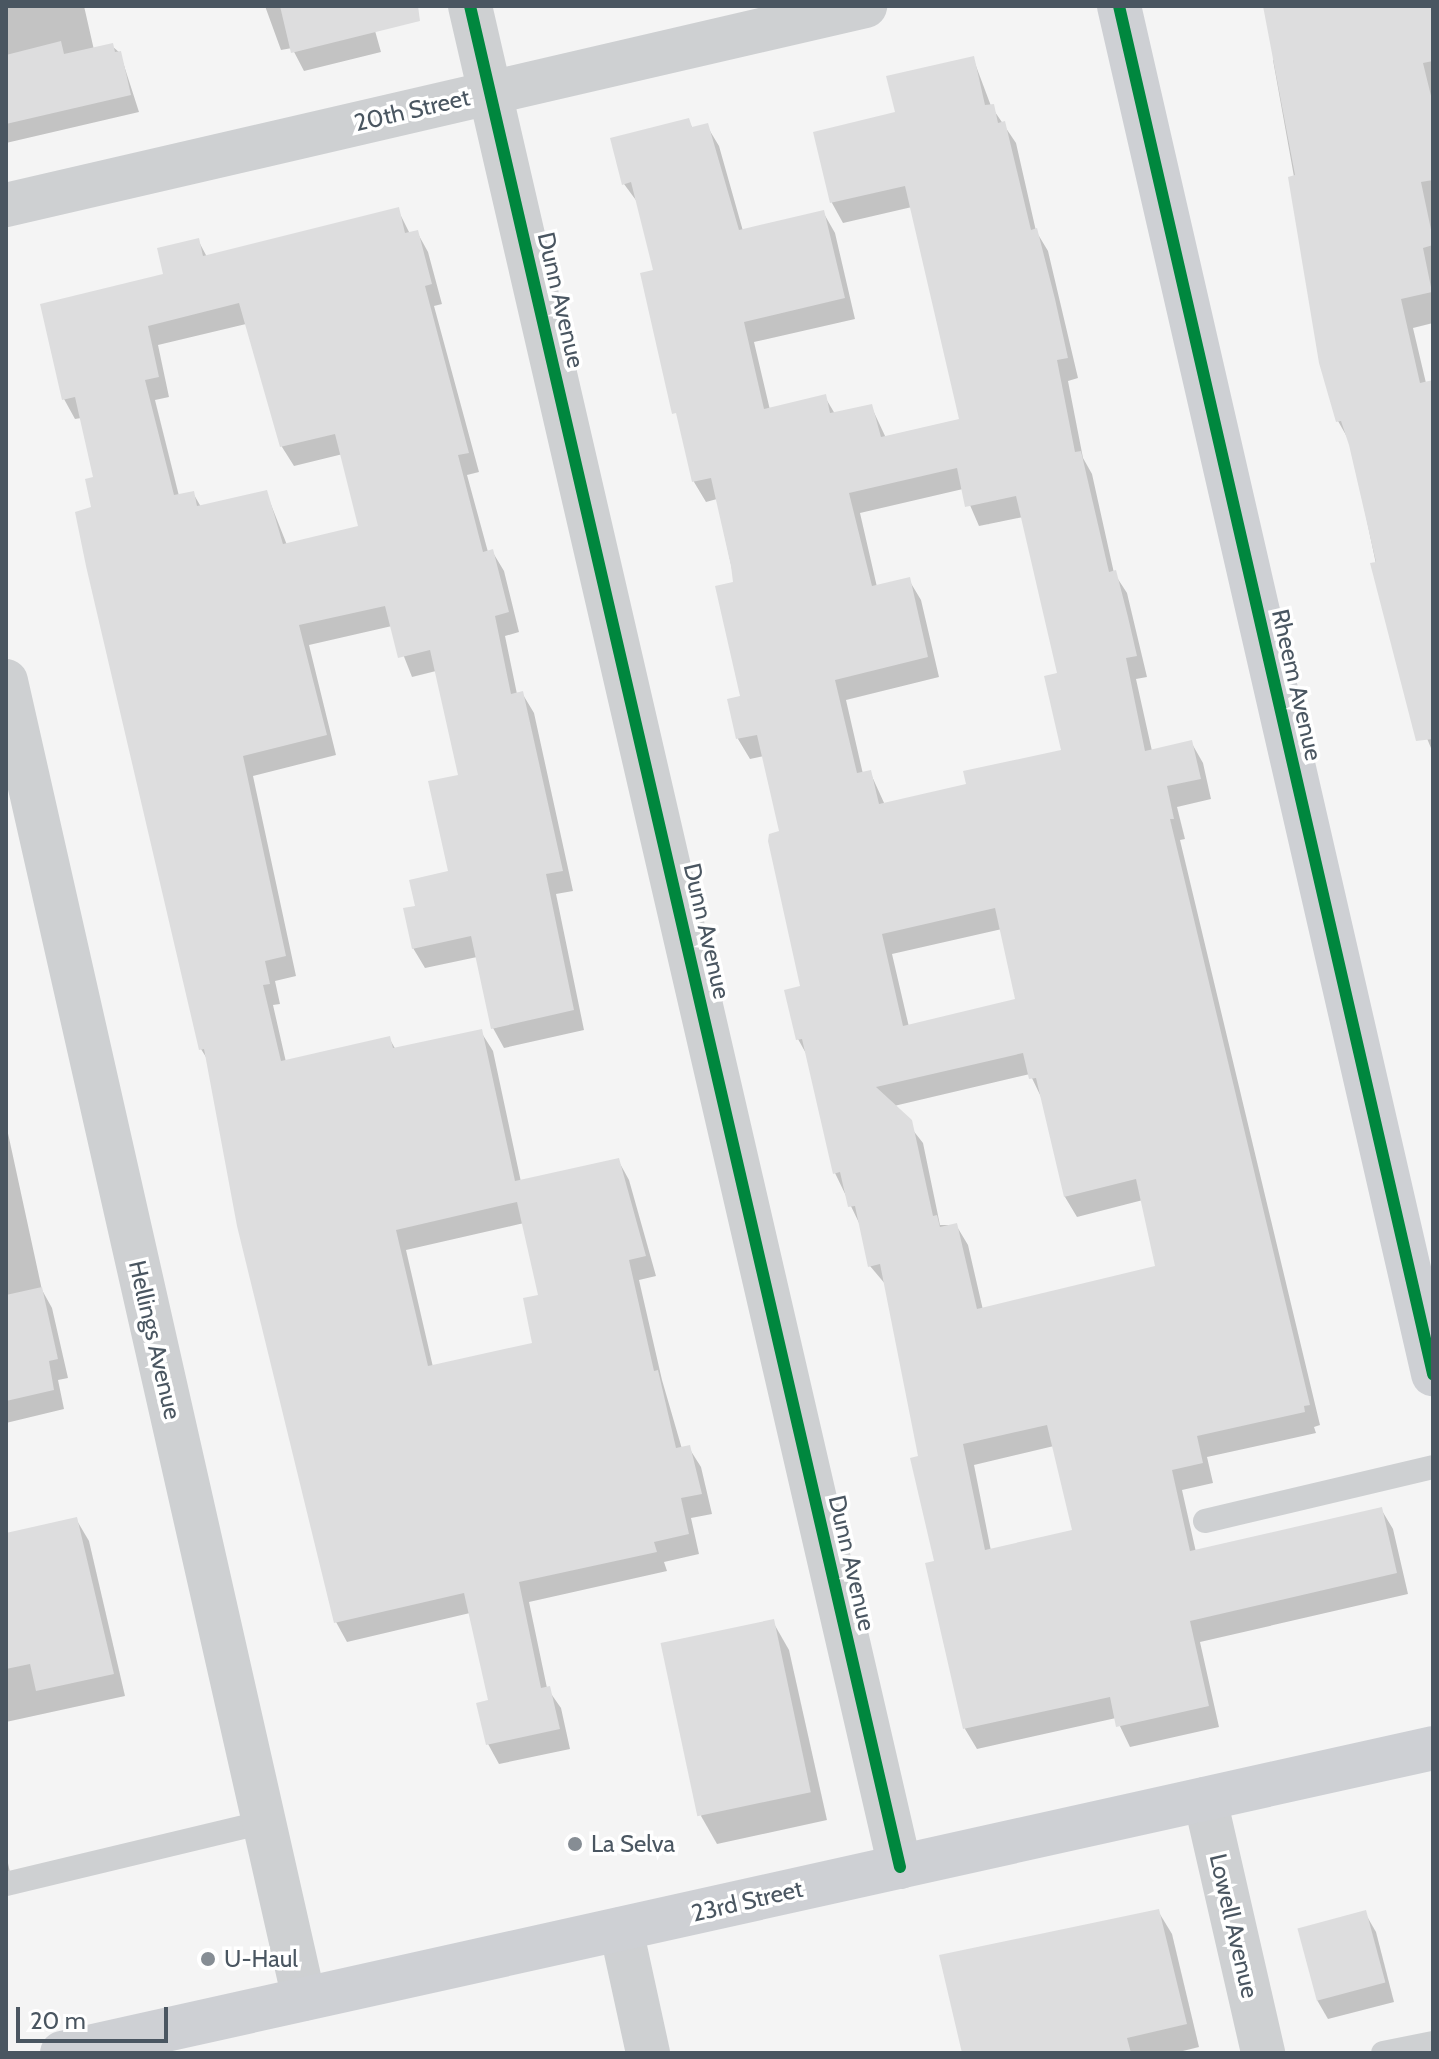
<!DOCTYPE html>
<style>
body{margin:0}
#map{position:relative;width:1439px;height:2059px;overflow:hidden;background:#f4f4f4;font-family:Cabin,sans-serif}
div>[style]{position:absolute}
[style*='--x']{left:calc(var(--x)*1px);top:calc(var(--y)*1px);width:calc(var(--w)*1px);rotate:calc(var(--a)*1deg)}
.shadow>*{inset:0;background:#0003}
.building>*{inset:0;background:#ddddde;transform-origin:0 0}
.lane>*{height:24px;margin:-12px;padding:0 12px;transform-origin:12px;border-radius:12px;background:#ced0d2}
.street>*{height:44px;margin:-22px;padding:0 22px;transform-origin:22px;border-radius:22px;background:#ced0d2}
.secondary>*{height:44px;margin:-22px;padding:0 22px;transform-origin:22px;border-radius:22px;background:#ced0d4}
.cycleway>*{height:12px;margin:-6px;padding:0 6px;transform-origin:6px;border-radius:6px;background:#00873e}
.dots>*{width:22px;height:22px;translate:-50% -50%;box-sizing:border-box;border:4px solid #fff;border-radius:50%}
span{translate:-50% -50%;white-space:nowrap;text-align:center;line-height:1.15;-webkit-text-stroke:7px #fff;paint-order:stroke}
.street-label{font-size:24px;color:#4a5661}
.poi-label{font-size:24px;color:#4a5661}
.left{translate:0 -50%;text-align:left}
.frame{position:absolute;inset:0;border:8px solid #4a5661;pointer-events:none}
.scale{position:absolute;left:16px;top:2007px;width:152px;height:36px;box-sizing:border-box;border:4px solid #4a5661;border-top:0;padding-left:10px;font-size:24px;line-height:28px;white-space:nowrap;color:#4a5661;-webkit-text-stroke:6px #fff;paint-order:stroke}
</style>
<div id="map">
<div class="shadow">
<i style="clip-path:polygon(6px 6px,84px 6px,94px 50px,112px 46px,120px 53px,139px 112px,6px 143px)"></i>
<i style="clip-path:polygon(265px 6px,368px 6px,381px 52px,304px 71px,292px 48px,281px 50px)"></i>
<i style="clip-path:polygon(1274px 6px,1433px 6px,1433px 323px,1413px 328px,1426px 383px,1433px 382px,1433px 753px,1397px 665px,1351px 444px,1338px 421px,1273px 60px,1278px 59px)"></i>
<i style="clip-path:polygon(evenodd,973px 58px,991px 106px,1016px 143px,1036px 231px,1048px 251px,1078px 378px,1068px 381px,1083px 458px,1092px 474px,1114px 573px,1127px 593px,1147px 677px,1136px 679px,1152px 751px,1191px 742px,1203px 763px,1211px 799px,1177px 807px,1185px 839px,1180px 840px,1320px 1425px,1314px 1427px,1316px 1433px,1207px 1457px,1213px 1483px,1182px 1490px,1196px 1552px,1381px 1509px,1393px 1529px,1408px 1594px,1200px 1642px,1219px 1727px,1130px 1747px,1116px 1718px,977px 1749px,965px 1729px,928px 1565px,936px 1563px,920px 1458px,886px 1285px,870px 1266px,861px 1227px,835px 1173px,808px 1057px,798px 1039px,802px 988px,782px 833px,764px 756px,750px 759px,738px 739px,743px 698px,735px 583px,717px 499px,706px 502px,694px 482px,655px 271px,638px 203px,624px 184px,688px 120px,693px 129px,707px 126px,719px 146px,743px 231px,823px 212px,835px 233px,855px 319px,754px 342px,770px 410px,825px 397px,835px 414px,871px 406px,886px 438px,961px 421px,912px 207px,843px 223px,832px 203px,816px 134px,897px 113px,973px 58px,963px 489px,979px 526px,1023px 517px,1060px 675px,1064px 752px,969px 785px,885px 805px,870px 772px,863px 774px,846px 700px,939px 677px,921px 600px,909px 580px,877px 587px,860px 513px,963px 489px,973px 58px,1002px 929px,1018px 1001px,909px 1027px,892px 954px,1002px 929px,973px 58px,1030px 1074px,1042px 1099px,1065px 1197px,1077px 1217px,1143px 1200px,1157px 1267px,983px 1310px,968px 1245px,956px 1225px,940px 1225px,923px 1143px,894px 1106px,1030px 1074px,973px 58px,1054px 1446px,1074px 1532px,991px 1551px,974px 1465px,1054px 1446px)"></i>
<i style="clip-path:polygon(evenodd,398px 210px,410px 234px,417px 232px,428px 252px,442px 304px,434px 306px,479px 472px,467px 475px,488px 552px,492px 551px,504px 571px,519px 632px,505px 636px,517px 694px,522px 693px,534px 713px,573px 891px,556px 894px,584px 1030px,504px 1048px,493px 1028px,477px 957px,425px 968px,413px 948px,417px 907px,450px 872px,461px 776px,436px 671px,412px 677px,392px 626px,309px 645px,336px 755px,253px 776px,296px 976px,275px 981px,280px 1004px,273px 1005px,286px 1062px,389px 1038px,396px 1050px,481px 1032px,493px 1051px,521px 1182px,618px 1160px,629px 1180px,656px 1276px,639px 1280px,662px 1380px,682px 1449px,689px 1448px,701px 1467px,712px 1514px,691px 1518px,699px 1554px,664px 1562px,667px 1571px,529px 1602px,547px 1688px,561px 1708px,570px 1749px,499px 1764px,488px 1744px,491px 1701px,470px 1613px,347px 1642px,336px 1622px,209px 1062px,201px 1049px,94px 509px,95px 478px,81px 418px,75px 419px,64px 399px,198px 240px,207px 257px,398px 210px,246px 324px,282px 447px,294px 466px,343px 454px,361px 528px,287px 545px,266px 492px,201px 507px,193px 493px,179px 496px,155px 400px,169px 397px,158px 345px,246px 324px,398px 210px,524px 1223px,541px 1296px,534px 1345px,433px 1367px,406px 1250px,524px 1223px)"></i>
<i style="clip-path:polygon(6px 1124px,42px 1290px,52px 1308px,68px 1378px,58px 1380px,64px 1409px,6px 1423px)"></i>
<i style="clip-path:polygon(76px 1519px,89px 1541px,125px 1696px,6px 1722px,6px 1535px)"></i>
<i style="clip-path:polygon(773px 1622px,789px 1650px,827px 1820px,717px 1844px,701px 1816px)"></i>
<i style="clip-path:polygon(6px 1854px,14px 1891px,6px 1893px)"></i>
<i style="clip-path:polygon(1158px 1911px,1172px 1934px,1199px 2047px,1175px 2053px,964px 2053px)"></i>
<i style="clip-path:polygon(1365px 1913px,1376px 1932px,1394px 2002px,1328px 2019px,1317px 2000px)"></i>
</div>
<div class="building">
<i style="clip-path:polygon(280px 6px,418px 6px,420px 21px,291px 53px)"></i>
<i style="clip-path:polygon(1263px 6px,1433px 6px,1433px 61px,1423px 63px,1433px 104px,1433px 180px,1421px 182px,1433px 239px,1433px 245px,1423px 248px,1432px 292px,1401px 299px,1420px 383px,1433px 380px,1433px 739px,1416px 741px,1370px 563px,1376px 562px,1349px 445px,1341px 421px,1336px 422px,1319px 363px,1288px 177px,1295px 175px)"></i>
<i style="clip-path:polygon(61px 41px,64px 54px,113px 43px,115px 52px,121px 51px,131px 95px,6px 124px,6px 55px)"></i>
<i style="clip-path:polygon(evenodd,974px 56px,985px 105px,994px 104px,998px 123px,1005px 121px,1031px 230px,1037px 228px,1055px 299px,1068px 358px,1057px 360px,1075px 452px,1081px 451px,1109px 572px,1116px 570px,1128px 617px,1137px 656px,1126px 658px,1145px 751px,1192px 740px,1201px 779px,1167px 786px,1174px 819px,1170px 819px,1310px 1405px,1304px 1406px,1305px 1412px,1197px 1436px,1203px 1463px,1172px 1470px,1190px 1551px,1382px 1507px,1397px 1573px,1190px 1621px,1209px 1706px,1116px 1727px,1110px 1697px,963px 1729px,925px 1563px,934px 1561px,910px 1458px,918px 1456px,880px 1264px,868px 1267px,855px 1206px,848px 1207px,840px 1172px,833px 1174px,802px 1039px,796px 1040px,784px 990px,800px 986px,768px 841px,769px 834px,779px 831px,757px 735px,736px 739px,727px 699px,740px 696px,715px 586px,733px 582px,731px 566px,711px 478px,692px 482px,676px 413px,672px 414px,640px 273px,653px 270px,631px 182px,622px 185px,610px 138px,689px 118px,692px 127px,708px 123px,739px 230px,824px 210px,845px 298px,744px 322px,764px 409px,826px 394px,830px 413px,872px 404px,881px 437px,959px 419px,905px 186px,830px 203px,813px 132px,895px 112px,886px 76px,974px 56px,957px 468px,965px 507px,1016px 496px,1057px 673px,1044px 676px,1061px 750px,963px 771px,966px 784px,879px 804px,871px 770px,857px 773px,835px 680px,928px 657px,910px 577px,872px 586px,849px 493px,957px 468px,974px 56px,995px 908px,1015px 999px,903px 1026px,882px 934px,995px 908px,974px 56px,1023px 1053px,1029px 1079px,1036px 1078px,1064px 1197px,1136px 1179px,1155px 1266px,977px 1309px,957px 1223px,940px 1227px,937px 1215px,933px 1216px,912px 1120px,876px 1087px,1023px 1053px,974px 56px,1047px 1425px,1072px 1530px,985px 1550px,963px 1444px,1047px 1425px)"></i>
<i style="clip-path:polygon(evenodd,399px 207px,405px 233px,418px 230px,432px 284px,425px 286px,469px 453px,458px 455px,483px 552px,493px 549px,509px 612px,495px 616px,511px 694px,523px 691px,563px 871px,546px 874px,574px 1010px,491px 1029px,471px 936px,412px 949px,403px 908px,415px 906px,409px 880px,448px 871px,428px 781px,458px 775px,430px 650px,398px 658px,385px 606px,299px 625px,327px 735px,243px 756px,286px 956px,265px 961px,270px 984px,263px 985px,281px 1061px,390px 1036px,393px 1048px,482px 1029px,515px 1181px,619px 1158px,646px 1256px,629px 1260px,654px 1371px,658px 1370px,676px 1448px,690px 1445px,702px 1494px,681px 1498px,689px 1534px,654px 1542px,657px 1552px,519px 1582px,541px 1688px,550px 1686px,560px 1729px,486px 1745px,476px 1703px,488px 1700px,464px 1593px,334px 1623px,237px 1226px,204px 1049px,199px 1050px,86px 566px,75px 512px,91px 507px,85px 479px,93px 477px,75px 397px,62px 400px,40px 304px,163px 274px,157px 248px,199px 238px,203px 256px,399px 207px,239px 303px,280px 447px,335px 434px,358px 526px,283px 544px,267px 490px,197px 506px,194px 491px,174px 495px,145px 380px,159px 377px,148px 326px,239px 303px,399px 207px,517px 1202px,538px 1295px,523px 1298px,532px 1343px,428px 1366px,396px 1230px,517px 1202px)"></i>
<i style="clip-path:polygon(42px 1287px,58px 1359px,49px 1361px,54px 1390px,6px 1401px,6px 1295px)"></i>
<i style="clip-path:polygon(77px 1517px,114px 1674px,36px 1691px,30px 1664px,6px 1669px,6px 1533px)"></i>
<i style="left:774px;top:1619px;width:177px;height:116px;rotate:78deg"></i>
<i style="clip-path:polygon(1159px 1909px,1187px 2024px,1127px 2038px,1131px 2053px,962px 2053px,939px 1955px)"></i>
<i style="left:1366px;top:1910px;width:75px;height:71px;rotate:75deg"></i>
</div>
<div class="lane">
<i style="--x:1205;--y:1521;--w:234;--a:-13.3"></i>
<i style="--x:6;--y:1884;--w:266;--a:-13.5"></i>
<i style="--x:1383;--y:2053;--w:51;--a:-11.3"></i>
</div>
<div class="street">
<i style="--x:470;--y:6;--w:1910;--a:76.99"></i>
<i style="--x:6;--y:205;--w:882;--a:-13.04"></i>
<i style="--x:6;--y:681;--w:1351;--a:77.26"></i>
<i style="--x:1205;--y:1799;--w:261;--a:77.1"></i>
<i style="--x:621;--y:1929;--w:127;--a:77.7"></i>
</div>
<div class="secondary">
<i style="--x:1119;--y:6;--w:1404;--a:77.07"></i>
<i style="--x:62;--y:2053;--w:1405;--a:-12.54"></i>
</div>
<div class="cycleway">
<i style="--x:470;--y:6;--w:1910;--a:76.99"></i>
<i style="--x:1119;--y:6;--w:1404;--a:77.07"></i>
</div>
<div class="dots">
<i style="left:575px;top:1844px;background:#868d94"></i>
<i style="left:208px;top:1959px;background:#868d94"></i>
</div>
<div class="street-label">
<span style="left:412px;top:110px;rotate:-13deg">20th Street</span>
<span style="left:561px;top:300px;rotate:77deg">Dunn Avenue</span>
<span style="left:1297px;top:685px;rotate:77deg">Rheem Avenue</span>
<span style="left:707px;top:931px;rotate:77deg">Dunn Avenue</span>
<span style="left:155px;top:1340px;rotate:77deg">Hellings Avenue</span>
<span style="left:852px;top:1563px;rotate:77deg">Dunn Avenue</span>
<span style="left:747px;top:1901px;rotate:-13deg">23rd Street</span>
<span style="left:1234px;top:1926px;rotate:77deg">Lowell Avenue</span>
</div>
<div class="poi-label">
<span class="left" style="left:591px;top:1844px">La Selva</span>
<span class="left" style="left:224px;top:1959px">U-Haul</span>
</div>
<div class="frame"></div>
<div class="scale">20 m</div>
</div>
